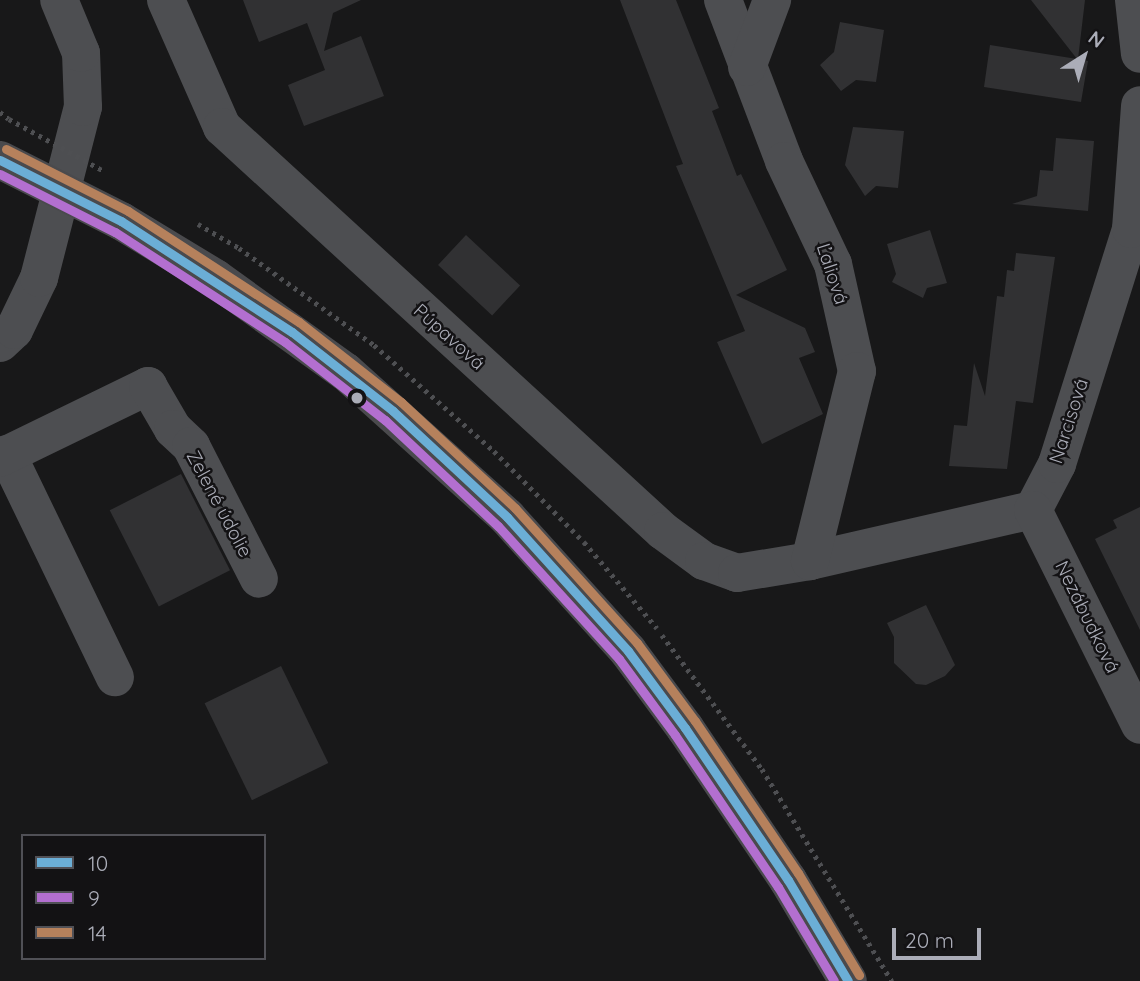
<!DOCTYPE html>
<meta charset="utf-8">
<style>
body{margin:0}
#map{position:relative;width:1140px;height:981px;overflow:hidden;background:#181819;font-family:Quicksand,sans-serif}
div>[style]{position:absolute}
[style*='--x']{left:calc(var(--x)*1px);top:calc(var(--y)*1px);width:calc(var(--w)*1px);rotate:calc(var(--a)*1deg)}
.building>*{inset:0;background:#313133;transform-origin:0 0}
.path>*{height:4.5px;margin-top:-2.25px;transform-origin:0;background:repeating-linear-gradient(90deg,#4e4f52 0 3.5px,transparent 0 8.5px)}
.minor>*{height:38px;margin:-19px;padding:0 19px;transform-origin:19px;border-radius:19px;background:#4d4e51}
.major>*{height:38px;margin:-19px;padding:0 19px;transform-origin:19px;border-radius:19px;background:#4a4a4d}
.path-bridge>*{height:4.5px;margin-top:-2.25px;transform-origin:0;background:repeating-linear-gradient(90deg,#4e4f52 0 3.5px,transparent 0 8.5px)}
.major-bridge>*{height:38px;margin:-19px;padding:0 19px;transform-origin:19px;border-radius:19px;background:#4a4a4d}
.bus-1>*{height:9px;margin:-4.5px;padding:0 4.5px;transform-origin:4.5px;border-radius:4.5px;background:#6baed6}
.bus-2>*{height:9px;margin:-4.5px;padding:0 4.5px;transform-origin:4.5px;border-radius:4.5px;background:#b36fd0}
.bus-3>*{height:9px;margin:-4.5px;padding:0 4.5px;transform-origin:4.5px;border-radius:4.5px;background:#b6815c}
.dots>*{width:19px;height:19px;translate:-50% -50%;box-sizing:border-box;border:4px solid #131214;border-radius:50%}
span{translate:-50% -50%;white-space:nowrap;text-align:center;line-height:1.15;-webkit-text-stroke:5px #131214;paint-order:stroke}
.street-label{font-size:19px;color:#abadb8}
.legend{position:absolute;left:21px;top:834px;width:245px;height:126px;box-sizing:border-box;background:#131214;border:2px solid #505056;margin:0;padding:9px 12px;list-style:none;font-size:21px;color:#abadb8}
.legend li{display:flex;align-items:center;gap:14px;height:35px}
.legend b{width:35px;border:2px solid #505056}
.north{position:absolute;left:1049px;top:21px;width:70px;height:70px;-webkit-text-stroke:5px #131214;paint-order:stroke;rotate:37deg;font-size:19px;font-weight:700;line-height:28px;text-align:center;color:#abadb8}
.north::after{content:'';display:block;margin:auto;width:24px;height:32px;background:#abadb8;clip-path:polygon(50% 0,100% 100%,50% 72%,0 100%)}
.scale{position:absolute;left:892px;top:928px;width:89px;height:32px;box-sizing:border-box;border:4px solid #abadb8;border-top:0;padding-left:9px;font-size:21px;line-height:24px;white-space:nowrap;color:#abadb8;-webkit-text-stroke:5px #131214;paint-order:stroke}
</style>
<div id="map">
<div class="building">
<i style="clip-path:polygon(243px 0,361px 0,333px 13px,324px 51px,361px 36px,384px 96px,304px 126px,288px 85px,325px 70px,307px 23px,259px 42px)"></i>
<i style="clip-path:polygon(620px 0,676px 0,719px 108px,712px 111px,737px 176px,741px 174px,787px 270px,736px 295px,805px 328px,815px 352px,799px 358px,823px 414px,762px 444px,717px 342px,745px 331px,676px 166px,683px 164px)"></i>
<i style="clip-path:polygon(1031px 0,1085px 0,1078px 59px,1088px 61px,1081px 102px,984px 87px,990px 45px,1077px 59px)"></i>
<i style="clip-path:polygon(840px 22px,884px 30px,876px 82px,856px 80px,841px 91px,820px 65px,834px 52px)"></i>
<i style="clip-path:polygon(853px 127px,904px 131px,898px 188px,876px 186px,865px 196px,845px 165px)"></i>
<i style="clip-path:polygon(1056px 138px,1094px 141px,1088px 211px,1012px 204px,1037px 196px,1040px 170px,1053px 171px)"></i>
<i style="clip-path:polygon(930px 230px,947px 283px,927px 288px,923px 298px,892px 282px,896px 274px,887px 244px)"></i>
<i style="left:466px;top:235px;width:74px;height:41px;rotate:43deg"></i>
<i style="clip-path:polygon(1016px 253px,1055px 257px,1033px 403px,1016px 401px,1007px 469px,949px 466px,954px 425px,967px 426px,974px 363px,985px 396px,997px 296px,1004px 297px,1007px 270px,1014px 271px)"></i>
<i style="left:181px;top:474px;width:108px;height:80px;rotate:63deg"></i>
<i style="clip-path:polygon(1140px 507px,1140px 630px,1095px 539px,1117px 528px,1113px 520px)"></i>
<i style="clip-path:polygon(926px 605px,955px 665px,945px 676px,926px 685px,916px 684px,894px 663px,894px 637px,887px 623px)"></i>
<i style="left:281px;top:666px;width:108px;height:85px;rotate:64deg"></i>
</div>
<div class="path">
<i style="--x:0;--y:112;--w:11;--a:38"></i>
<i style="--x:198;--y:224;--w:48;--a:30.3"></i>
<i style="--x:239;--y:248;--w:166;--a:35.7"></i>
<i style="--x:374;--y:345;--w:160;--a:41.5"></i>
<i style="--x:494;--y:451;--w:128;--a:45.3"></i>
<i style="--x:584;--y:542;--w:113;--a:49.7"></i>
<i style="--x:662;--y:635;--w:167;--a:53.3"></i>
<i style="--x:762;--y:769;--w:249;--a:58.5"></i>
</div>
<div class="minor">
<i style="--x:166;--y:0;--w:139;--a:66.2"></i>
<i style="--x:222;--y:127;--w:598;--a:42.49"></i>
<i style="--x:663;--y:531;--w:51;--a:36.2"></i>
<i style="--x:704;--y:561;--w:35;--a:20"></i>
<i style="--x:737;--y:573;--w:74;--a:-9.3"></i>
<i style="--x:810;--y:561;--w:229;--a:-12.9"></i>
<i style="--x:1033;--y:510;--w:52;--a:-62.4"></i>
<i style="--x:1057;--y:464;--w:246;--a:-72.5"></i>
<i style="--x:1131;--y:229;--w:124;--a:-85.8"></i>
<i style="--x:723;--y:0;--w:172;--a:69.2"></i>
<i style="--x:784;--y:161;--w:114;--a:64.6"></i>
<i style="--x:833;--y:264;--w:110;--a:77.4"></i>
<i style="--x:857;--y:371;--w:196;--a:103.9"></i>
<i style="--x:1134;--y:0;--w:54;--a:83.7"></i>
<i style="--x:747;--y:67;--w:72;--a:-69.5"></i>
<i style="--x:0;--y:343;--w:19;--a:-43"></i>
<i style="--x:14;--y:330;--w:58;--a:-64.3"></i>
<i style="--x:39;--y:278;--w:177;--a:-75.6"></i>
<i style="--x:83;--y:107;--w:54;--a:-92.1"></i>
<i style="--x:81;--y:53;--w:57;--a:-112.5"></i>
<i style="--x:7;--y:454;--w:248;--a:64.2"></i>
<i style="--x:0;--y:458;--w:165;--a:-25.9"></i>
<i style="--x:148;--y:386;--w:50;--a:59.8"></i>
<i style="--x:173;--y:429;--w:25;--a:43"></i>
<i style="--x:191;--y:446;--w:149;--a:62.9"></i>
<i style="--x:1033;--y:510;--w:240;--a:63.5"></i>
</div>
<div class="major">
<i style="--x:121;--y:221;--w:110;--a:31.2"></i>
<i style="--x:215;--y:278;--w:161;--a:35.7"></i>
<i style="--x:346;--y:372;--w:217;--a:42"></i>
<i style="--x:507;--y:517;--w:181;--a:47.9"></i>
<i style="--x:628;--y:651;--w:96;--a:53.5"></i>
<i style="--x:685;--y:728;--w:184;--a:55.9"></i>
<i style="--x:788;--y:880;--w:117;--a:59.3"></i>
</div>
<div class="path-bridge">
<i style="--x:9;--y:119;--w:108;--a:28.7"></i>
</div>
<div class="major-bridge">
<i style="--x:0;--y:160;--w:136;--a:26.8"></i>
</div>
<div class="bus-1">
<i style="--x:0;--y:160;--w:136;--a:26.8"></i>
<i style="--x:121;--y:221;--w:204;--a:33"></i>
<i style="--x:292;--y:332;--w:128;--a:38"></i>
<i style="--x:393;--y:411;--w:156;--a:42.9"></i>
<i style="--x:507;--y:517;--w:181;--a:47.9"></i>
<i style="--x:628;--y:651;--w:96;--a:53.5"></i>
<i style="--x:685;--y:728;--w:184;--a:55.9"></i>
<i style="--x:788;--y:880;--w:117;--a:59.3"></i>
</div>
<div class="bus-2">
<i style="--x:0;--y:174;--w:129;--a:26.8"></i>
<i style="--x:115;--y:232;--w:202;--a:32.9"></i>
<i style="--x:285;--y:342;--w:127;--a:38"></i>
<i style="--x:385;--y:420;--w:155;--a:43.2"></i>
<i style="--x:498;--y:526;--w:180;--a:47.7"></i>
<i style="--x:619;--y:659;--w:94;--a:53.6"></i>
<i style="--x:675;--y:735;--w:184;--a:55.9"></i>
<i style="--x:778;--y:887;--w:109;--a:59.2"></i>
</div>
<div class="bus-3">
<i style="--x:6;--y:149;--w:137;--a:26.9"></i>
<i style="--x:128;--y:211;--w:204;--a:33"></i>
<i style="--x:299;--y:322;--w:130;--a:38.1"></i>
<i style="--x:401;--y:402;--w:156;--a:42.9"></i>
<i style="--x:515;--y:508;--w:182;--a:47.9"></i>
<i style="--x:637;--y:643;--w:97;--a:53.4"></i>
<i style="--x:695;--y:721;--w:184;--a:55.9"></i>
<i style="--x:798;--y:873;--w:119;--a:59.1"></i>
</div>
<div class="dots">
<i style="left:357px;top:398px;background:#abadb8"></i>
</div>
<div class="street-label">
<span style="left:832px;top:274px;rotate:72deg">Ľaliová</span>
<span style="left:449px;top:337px;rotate:42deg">Púpavová</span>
<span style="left:1069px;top:421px;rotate:-72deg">Narcisová</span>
<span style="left:219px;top:504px;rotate:62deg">Zelené údolie</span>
<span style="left:1087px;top:617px;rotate:64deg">Nezábudková</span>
</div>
<ul class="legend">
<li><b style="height:9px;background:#6baed6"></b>10</li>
<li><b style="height:9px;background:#b36fd0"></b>9</li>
<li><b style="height:9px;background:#b6815c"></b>14</li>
</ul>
<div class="north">N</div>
<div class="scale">20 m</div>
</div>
